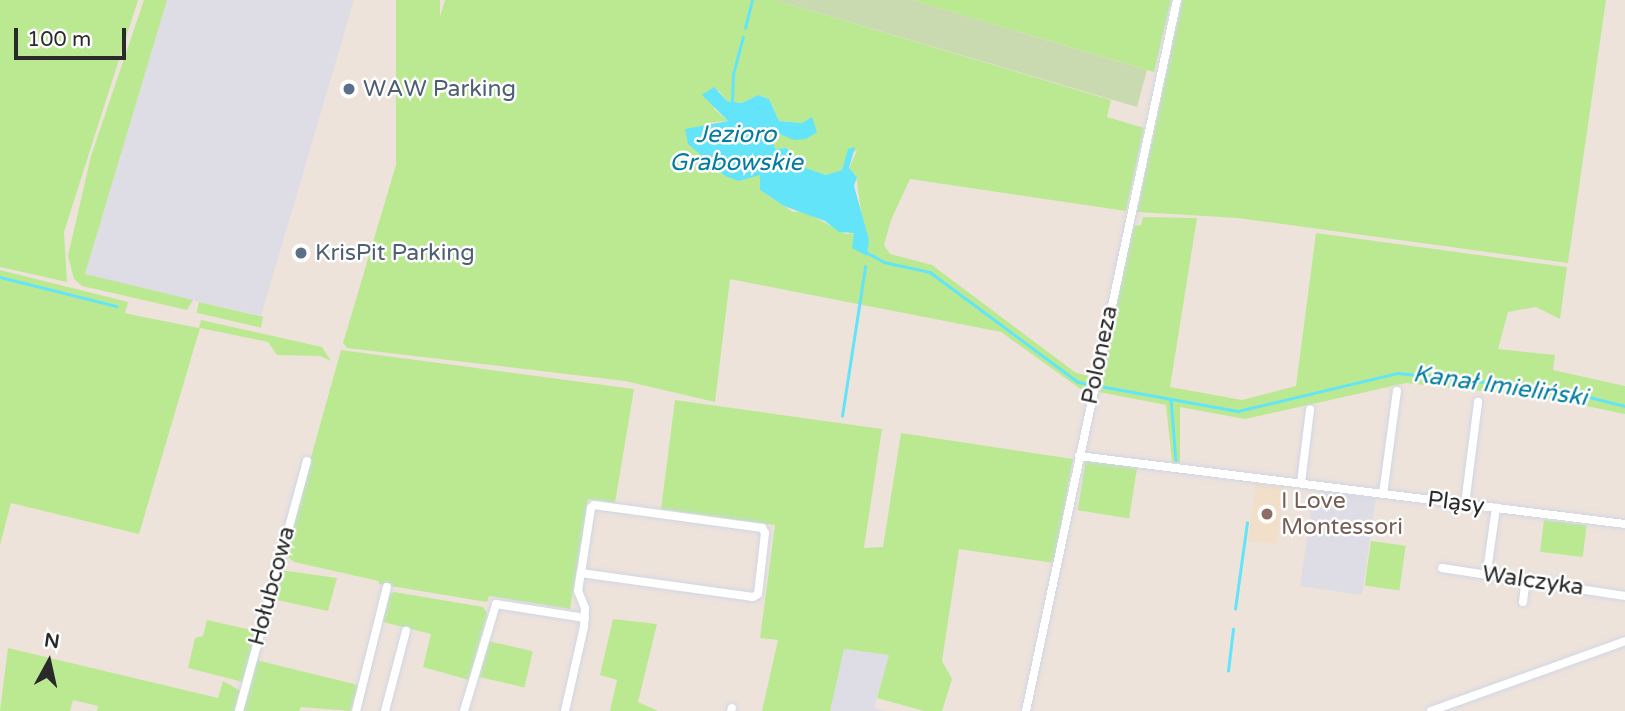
<!DOCTYPE html>
<meta charset="utf-8">
<style>
body{margin:0}
#map{position:relative;width:1625px;height:711px;overflow:hidden;background:#eee3db;font-family:"Varela Round",sans-serif}
div>[style]{position:absolute}
[style*='--x']{left:calc(var(--x)*1px);top:calc(var(--y)*1px);width:calc(var(--w)*1px);rotate:calc(var(--a)*1deg)}
.industrial>*{inset:0;background:#dedce5}
.education>*{inset:0;background:#f1dfc9;transform-origin:0 0}
.green>*{inset:0;background:#bae992;transform-origin:0 0}
.cemetery>*{inset:0;background:#c9d9b0}
.water>*{inset:0;background:#64e4f9}
.stream>*{height:2.5px;margin:-1.25px;padding:0 1.25px;transform-origin:1.25px;border-radius:1.25px;background:#64e4f9}
.roads{filter:drop-shadow(0 0 2px #d0d6e5) drop-shadow(0 0 2px #d0d6e5)}
.street>*{height:8px;margin:-4px;padding:0 4px;transform-origin:4px;border-radius:4px;background:#fff}
.dots>*{width:19px;height:19px;translate:-50% -50%;box-sizing:border-box;border:4px solid #fff;border-radius:50%}
span{translate:-50% -50%;white-space:nowrap;text-align:center;line-height:1.15;-webkit-text-stroke:5px #fff;paint-order:stroke}
.service-label{font-size:23px;color:#4e5e75}
.left{translate:0 -50%;text-align:left}
.street-label{font-size:23px;color:#2a2a2a}
.education-label{font-size:23px;color:#785e54}
.water-label{font-size:24px;color:#027ca0;font-style:italic}
.north{position:absolute;left:14px;top:627px;width:70px;height:70px;-webkit-text-stroke:5px #fff;paint-order:stroke;rotate:8deg;font-size:19px;font-weight:700;line-height:28px;text-align:center;color:#2a2a2a}
.north::after{content:'';display:block;margin:auto;width:24px;height:32px;background:#2a2a2a;clip-path:polygon(50% 0,100% 100%,50% 72%,0 100%)}
.scale{position:absolute;left:14px;top:28px;width:112px;height:32px;box-sizing:border-box;border:4px solid #2a2a2a;border-top:0;padding-left:9px;font-size:21px;line-height:24px;white-space:nowrap;color:#2a2a2a;-webkit-text-stroke:5px #fff;paint-order:stroke}
</style>
<div id="map">
<div class="industrial">
<i style="clip-path:polygon(167px 0,354px 0,261px 316px,85px 275px)"></i>
<i style="clip-path:polygon(1324px 492px,1376px 498px,1362px 595px,1300px 586px,1313px 495px,1322px 496px)"></i>
<i style="clip-path:polygon(843px 649px,889px 655px,874px 708px,885px 711px,830px 711px)"></i>
</div>
<div class="education">
<i style="left:1256px;top:483px;width:29px;height:58px;rotate:8deg"></i>
</div>
<div class="green">
<i style="clip-path:polygon(0 0,138px 0,64px 232px,67px 282px,0 267px)"></i>
<i style="clip-path:polygon(144px 0,167px 0,85px 274px,193px 300px,187px 310px,82px 286px,74px 279px,68px 256px,91px 156px)"></i>
<i style="left:396px;top:0;width:44px;height:350px"></i>
<i style="clip-path:polygon(evenodd,445px 0,775px 0,1111px 100px,1107px 117px,1144px 128px,1126px 211px,910px 179px,891px 220px,884px 245px,890px 254px,932px 265px,1076px 373px,1089px 376px,1086px 393px,1001px 332px,730px 279px,715px 402px,625px 381px,347px 348px,343px 343px,445px 0,718px 90px,727px 101px,742px 103px,758px 95px,769px 99px,779px 121px,802px 123px,779px 134px,762px 129px,760px 135px,775px 149px,788px 148px,803px 167px,826px 175px,842px 170px,847px 157px,857px 150px,849px 169px,856px 175px,867px 255px,854px 233px,846px 234px,803px 211px,793px 212px,760px 190px,760px 175px,754px 173px,739px 181px,708px 160px,705px 123px,728px 121px,714px 109px,718px 90px)"></i>
<i style="clip-path:polygon(911px 0,1171px 0,1154px 72px)"></i>
<i style="clip-path:polygon(1182px 0,1606px 0,1568px 263px,1238px 218px,1137px 212px)"></i>
<i style="clip-path:polygon(1143px 217px,1197px 218px,1170px 387px,1242px 400px,1296px 386px,1316px 233px,1567px 267px,1560px 319px,1536px 307px,1508px 312px,1498px 349px,1555px 355px,1553px 370px,1625px 386px,1625px 414px,1547px 398px,1406px 383px,1245px 419px,1180px 407px,1180px 463px,1172px 462px,1166px 405px,1099px 392px,1130px 226px,1141px 225px)"></i>
<i style="clip-path:polygon(0 270px,128px 302px,125px 313px,133px 315px,199px 328px,201px 320px,322px 347px,331px 361px,320px 356px,277px 355px,268px 342px,200px 328px,139px 534px,11px 503px,0 545px)"></i>
<i style="left:199px;top:302px;width:66px;height:11px;rotate:13deg"></i>
<i style="clip-path:polygon(341px 350px,634px 389px,615px 503px,588px 499px,570px 609px,489px 596px,487px 602px,379px 584px,379px 581px,294px 562px,284px 554px)"></i>
<i style="clip-path:polygon(675px 400px,882px 429px,864px 548px,883px 547px,901px 433px,1073px 459px,1054px 563px,959px 549px,942px 661px,952px 679px,942px 711px,924px 711px,877px 698px,889px 655px,844px 649px,830px 711px,762px 711px,778px 640px,760px 638px,775px 525px,661px 509px)"></i>
<i style="left:1086px;top:458px;width:52px;height:53px;rotate:9deg"></i>
<i style="left:1544px;top:520px;width:43px;height:32px;rotate:7deg"></i>
<i style="left:1371px;top:541px;width:35px;height:45px;rotate:8deg"></i>
<i style="clip-path:polygon(280px 570px,337px 578px,328px 611px,272px 599px)"></i>
<i style="clip-path:polygon(394px 592px,483px 607px,487px 613px,469px 680px,423px 667px,431px 634px,383px 622px,390px 594px)"></i>
<i style="clip-path:polygon(613px 619px,657px 624px,638px 702px,658px 711px,610px 711px,617px 680px,600px 675px)"></i>
<i style="clip-path:polygon(207px 620px,256px 631px,243px 682px,188px 668px,195px 638px,203px 636px)"></i>
<i style="left:488px;top:641px;width:46px;height:37px;rotate:13deg"></i>
<i style="clip-path:polygon(8px 648px,218px 698px,223px 681px,241px 691px,235px 711px,97px 711px,98px 706px,73px 700px,70px 711px,0 711px)"></i>
<i style="clip-path:polygon(256px 660px,358px 685px,351px 711px,301px 707px,299px 711px,243px 711px)"></i>
</div>
<div class="cemetery">
<i style="clip-path:polygon(775px 0,911px 0,1147px 70px,1137px 107px)"></i>
</div>
<div class="water">
<i style="clip-path:polygon(714px 87px,727px 101px,742px 103px,758px 95px,769px 99px,779px 121px,802px 123px,812px 117px,817px 132px,806px 139px,794px 140px,767px 129px,760px 134px,773px 142px,775px 149px,787px 148px,803px 167px,826px 175px,842px 170px,848px 149px,855px 147px,849px 168px,857px 177px,854px 186px,869px 240px,867px 256px,852px 248px,854px 233px,839px 232px,825px 221px,784px 206px,760px 190px,760px 175px,739px 181px,725px 176px,688px 144px,685px 129px,728px 121px,702px 95px)"></i>
</div>
<div class="stream">
<i style="--x:745;--y:28;--w:29;--a:-76"></i>
<i style="--x:732;--y:102;--w:28;--a:-88"></i>
<i style="--x:733;--y:74;--w:38;--a:-75"></i>
<i style="--x:868;--y:253;--w:18;--a:29"></i>
<i style="--x:884;--y:262;--w:47;--a:12.3"></i>
<i style="--x:930;--y:272;--w:184;--a:36.6"></i>
<i style="--x:1078;--y:382;--w:163;--a:10.3"></i>
<i style="--x:1238;--y:411;--w:164;--a:-13.4"></i>
<i style="--x:1398;--y:373;--w:165;--a:5.9"></i>
<i style="--x:1562;--y:390;--w:65;--a:14.3"></i>
<i style="--x:0;--y:277;--w:120;--a:14"></i>
<i style="--x:1171;--y:399;--w:62;--a:85.4"></i>
<i style="--x:842;--y:416;--w:151;--a:-81.2"></i>
<i style="--x:1235;--y:609;--w:87;--a:-82.1"></i>
<i style="--x:1228;--y:671;--w:42;--a:-83.2"></i>
</div>
<div class="roads">
<div class="street">
<i style="--x:1079;--y:456;--w:550;--a:7.1"></i>
<i style="--x:1301;--y:483;--w:74;--a:-83"></i>
<i style="--x:1383;--y:494;--w:104;--a:-82.3"></i>
<i style="--x:1465;--y:504;--w:103;--a:-82.7"></i>
<i style="--x:1488;--y:564;--w:57;--a:-81.9"></i>
<i style="--x:1442;--y:568;--w:185;--a:8.7"></i>
<i style="--x:1523;--y:602;--w:23;--a:-83"></i>
<i style="--x:239;--y:711;--w:259;--a:-74.8"></i>
<i style="--x:356;--y:711;--w:128;--a:-76"></i>
<i style="--x:385;--y:711;--w:83;--a:-75.3"></i>
<i style="--x:464;--y:711;--w:112;--a:-73.3"></i>
<i style="--x:496;--y:604;--w:90;--a:8.9"></i>
<i style="--x:565;--y:711;--w:86;--a:-77.3"></i>
<i style="--x:584;--y:627;--w:19;--a:-87"></i>
<i style="--x:585;--y:608;--w:18;--a:-112"></i>
<i style="--x:578;--y:591;--w:18;--a:-81"></i>
<i style="--x:581;--y:573;--w:66;--a:-81.3"></i>
<i style="--x:591;--y:508;--w:4;--a:-45"></i>
<i style="--x:594;--y:505;--w:170;--a:7.8"></i>
<i style="--x:762;--y:528;--w:6;--a:59"></i>
<i style="--x:765;--y:533;--w:61;--a:96.5"></i>
<i style="--x:758;--y:594;--w:6;--a:149"></i>
<i style="--x:753;--y:597;--w:174;--a:-172.1"></i>
<i style="--x:731;--y:711;--w:3;--a:-72"></i>
<i style="--x:1026;--y:711;--w:727;--a:-78.01"></i>
<i style="--x:1431;--y:711;--w:206;--a:-19.8"></i>
</div>
</div>
<div class="dots">
<i style="left:349px;top:89px;background:#5c6f8a"></i>
<i style="left:301px;top:253px;background:#5c6f8a"></i>
<i style="left:1267px;top:514px;background:#8d6e63"></i>
</div>
<div class="service-label">
<span class="left" style="left:363px;top:89px">WAW Parking</span>
<span class="left" style="left:315px;top:253px">KrisPit Parking</span>
</div>
<div class="street-label">
<span style="left:1100px;top:355px;rotate:-78deg">Poloneza</span>
<span style="left:1456px;top:503px;rotate:7deg">Pląsy</span>
<span style="left:1533px;top:581px;rotate:8deg">Walczyka</span>
<span style="left:272px;top:586px;rotate:-75deg">Hołubcowa</span>
</div>
<div class="education-label">
<span class="left" style="left:1281px;top:514px">I Love<br>Montessori</span>
</div>
<div class="water-label">
<span style="left:736px;top:149px">Jezioro<br>Grabowskie</span>
<span style="left:1500px;top:386px;rotate:8deg">Kanał Imieliński</span>
</div>
<div class="north">N</div>
<div class="scale">100 m</div>
</div>
